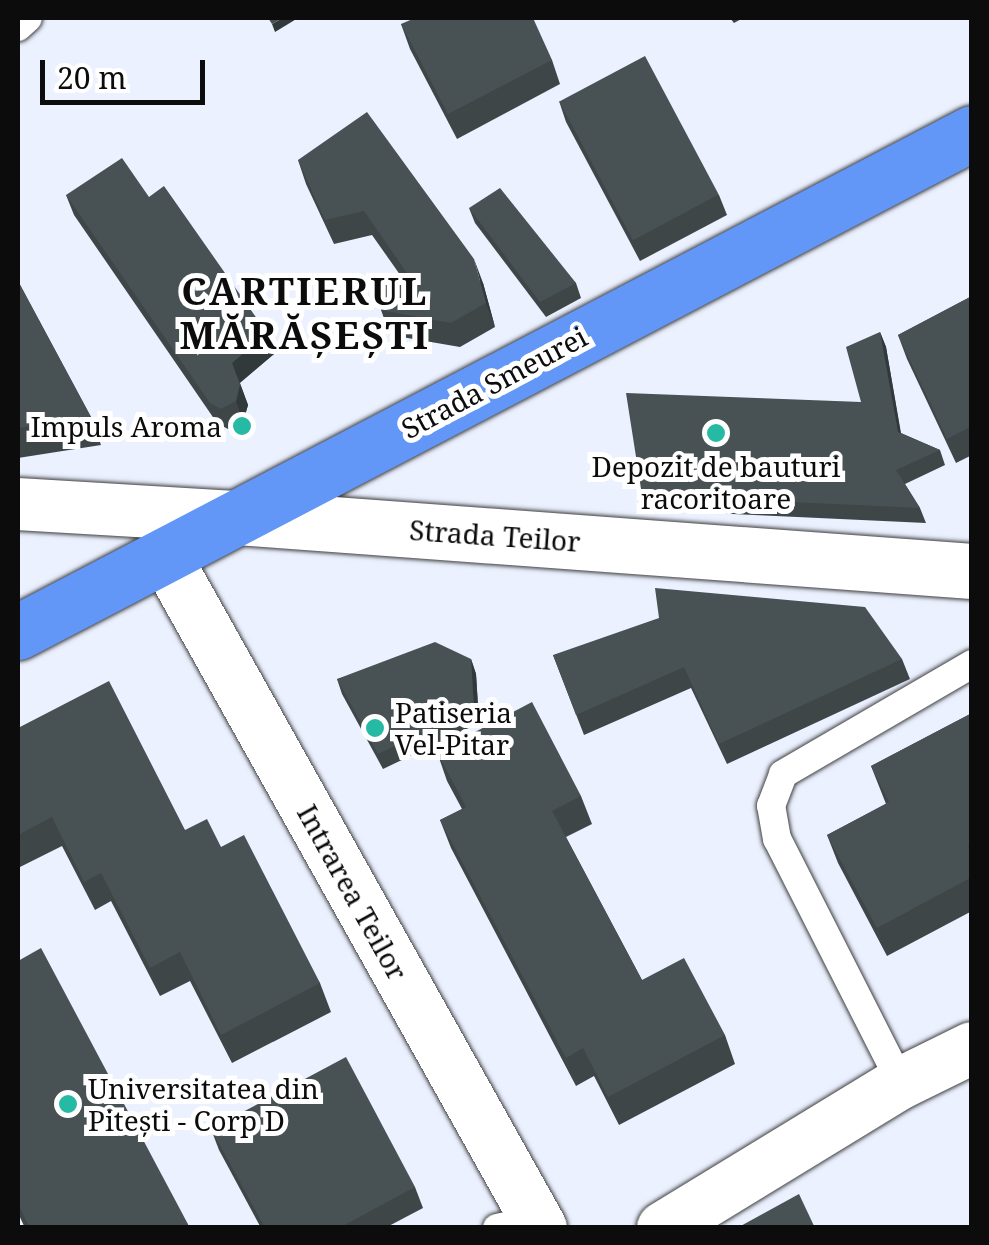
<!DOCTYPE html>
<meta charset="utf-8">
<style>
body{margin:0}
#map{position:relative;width:989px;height:1245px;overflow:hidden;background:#ebf1ff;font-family:"Noto Serif",serif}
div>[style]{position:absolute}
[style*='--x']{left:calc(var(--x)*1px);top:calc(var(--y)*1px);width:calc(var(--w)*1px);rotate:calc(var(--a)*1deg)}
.roads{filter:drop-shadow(0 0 2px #3f3f3f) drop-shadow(0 0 2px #3f3f3f)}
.service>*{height:28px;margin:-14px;padding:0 14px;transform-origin:14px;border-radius:14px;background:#fff}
.minor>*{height:52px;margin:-26px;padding:0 26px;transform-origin:26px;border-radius:26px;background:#fff}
.tertiary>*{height:55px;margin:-27.5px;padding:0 27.5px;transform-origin:27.5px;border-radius:27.5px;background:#fff}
.primary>*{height:55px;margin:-27.5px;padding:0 27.5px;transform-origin:27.5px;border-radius:27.5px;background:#6296f7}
.wall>*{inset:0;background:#3e4648}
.shaded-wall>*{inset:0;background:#32393b}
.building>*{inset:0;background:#485154;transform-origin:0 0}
.dots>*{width:28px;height:28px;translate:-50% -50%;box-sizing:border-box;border:5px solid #fff;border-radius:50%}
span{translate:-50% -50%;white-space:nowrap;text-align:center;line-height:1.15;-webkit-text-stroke:10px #fff;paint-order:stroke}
.street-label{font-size:28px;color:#0c0c0c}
.poi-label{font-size:28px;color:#0c0c0c}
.right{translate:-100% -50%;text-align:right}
.left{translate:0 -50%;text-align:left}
.district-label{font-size:38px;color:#0c0c0c;font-weight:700;letter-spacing:2.5px}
.frame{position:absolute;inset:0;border:20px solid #0c0c0c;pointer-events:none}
.scale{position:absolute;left:40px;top:60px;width:165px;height:45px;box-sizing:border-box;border:5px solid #0c0c0c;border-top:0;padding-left:12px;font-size:30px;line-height:35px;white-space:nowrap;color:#0c0c0c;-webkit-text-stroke:8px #fff;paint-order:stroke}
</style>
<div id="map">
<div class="roads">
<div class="service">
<i style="--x:18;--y:27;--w:13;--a:-42"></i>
<i style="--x:901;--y:1083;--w:274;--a:-116.9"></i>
<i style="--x:777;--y:839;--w:34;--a:-100"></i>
<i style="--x:771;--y:806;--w:34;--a:-69"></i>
<i style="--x:783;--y:774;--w:219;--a:-30.2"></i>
<i style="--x:497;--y:1228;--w:40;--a:-13"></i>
</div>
<div class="minor">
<i style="--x:18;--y:504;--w:220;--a:3.4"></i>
<i style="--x:165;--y:556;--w:770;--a:60.77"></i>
<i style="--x:663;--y:1228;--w:279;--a:-31.4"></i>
<i style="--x:901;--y:1083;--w:79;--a:-26.2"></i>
</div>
<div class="tertiary">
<i style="--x:238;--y:517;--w:736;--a:4.21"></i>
</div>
<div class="primary">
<i style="--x:18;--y:632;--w:1077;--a:-27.61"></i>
</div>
</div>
<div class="wall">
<i style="clip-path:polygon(730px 18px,743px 18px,734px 23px)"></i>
<i style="clip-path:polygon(401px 24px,552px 60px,560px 84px,457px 139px,410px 49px)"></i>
<i style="clip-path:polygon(559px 101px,719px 195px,727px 215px,640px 261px,566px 122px)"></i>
<i style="clip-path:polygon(298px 160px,483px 283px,495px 327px,460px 347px,390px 335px,381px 310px,403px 279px,372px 235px,334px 244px,306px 184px)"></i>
<i style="clip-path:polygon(66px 195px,149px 197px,267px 333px,274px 354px,240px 383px,248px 405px,243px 422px,228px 429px,217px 423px,74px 215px)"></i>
<i style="clip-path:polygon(469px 208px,576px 283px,581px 298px,546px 317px,475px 223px)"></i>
<i style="clip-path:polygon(18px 281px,91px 417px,101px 445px,18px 458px)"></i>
<i style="clip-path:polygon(972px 296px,972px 455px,956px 463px,907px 359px,898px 335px)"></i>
<i style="clip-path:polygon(880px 332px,886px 347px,901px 433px,940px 450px,945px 465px,905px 484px,920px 508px,926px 523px,647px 510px,642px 495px,861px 402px)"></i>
<i style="clip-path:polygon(553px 655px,902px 659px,910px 679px,727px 764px,691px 688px,584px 735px)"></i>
<i style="clip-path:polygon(471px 659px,476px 674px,479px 723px,383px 769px,342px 694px,337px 679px)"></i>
<i style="clip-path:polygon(972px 713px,972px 911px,887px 956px,838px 863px,827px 835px,886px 804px,871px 766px)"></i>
<i style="clip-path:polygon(18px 728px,185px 830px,221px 847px,320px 983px,331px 1012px,232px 1063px,190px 981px,160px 996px,111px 901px,95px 910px,62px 846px,18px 868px)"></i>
<i style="clip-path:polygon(437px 752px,581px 796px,592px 824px,566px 837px,642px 980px,725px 1035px,735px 1064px,619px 1125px,594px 1076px,576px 1086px,451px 848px,440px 820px,462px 809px,447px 781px)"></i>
<i style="clip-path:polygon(18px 961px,190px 1228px,25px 1228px,18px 1213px)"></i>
<i style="clip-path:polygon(211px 1129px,415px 1187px,423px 1208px,385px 1228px,261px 1228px,219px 1150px)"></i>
</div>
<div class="shaded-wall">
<i style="clip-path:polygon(283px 18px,298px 18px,275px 32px,272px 24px)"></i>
<i style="clip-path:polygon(474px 259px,483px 283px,495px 327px,486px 303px)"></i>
<i style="clip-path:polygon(880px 332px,886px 347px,903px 447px,898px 432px)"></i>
<i style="clip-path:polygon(267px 333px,274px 354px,239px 383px,232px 363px)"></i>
<i style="clip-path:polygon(240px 384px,248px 405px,243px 422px,236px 401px)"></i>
<i style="clip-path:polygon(471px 659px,476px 674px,479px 723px,474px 708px)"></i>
</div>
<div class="building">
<i style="clip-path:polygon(268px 18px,283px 18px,272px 24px)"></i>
<i style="clip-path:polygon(415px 18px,533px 18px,552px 60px,448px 114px,401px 24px)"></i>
<i style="left:645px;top:56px;width:157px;height:97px;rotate:62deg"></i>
<i style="clip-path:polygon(367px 112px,474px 259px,486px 303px,451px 323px,381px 310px,379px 281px,411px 279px,364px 211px,325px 220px,298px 160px)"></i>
<i style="clip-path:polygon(122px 158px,149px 197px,164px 186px,267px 333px,232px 363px,240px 384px,236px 401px,221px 409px,210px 403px,66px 195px)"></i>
<i style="clip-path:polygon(500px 188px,576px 283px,540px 302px,469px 208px)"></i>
<i style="clip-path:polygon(18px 281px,91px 417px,18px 428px)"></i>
<i style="clip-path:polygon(972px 296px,972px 426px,947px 439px,898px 335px)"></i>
<i style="clip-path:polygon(880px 332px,898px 432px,940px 450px,896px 470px,920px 508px,642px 495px,626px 393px,861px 402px,846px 347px)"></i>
<i style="clip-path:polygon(655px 588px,865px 607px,902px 659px,719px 744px,684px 667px,576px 715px,553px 655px,659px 618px)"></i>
<i style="clip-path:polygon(435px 642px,471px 659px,474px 708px,378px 754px,337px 679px)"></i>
<i style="clip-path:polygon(109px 681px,185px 830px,207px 819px,221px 847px,244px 835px,320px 983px,221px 1035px,180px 952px,150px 968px,101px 873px,84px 882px,52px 817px,18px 835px,18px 728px)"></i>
<i style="clip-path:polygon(532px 702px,581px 796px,552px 811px,642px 980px,684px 958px,725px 1035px,608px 1097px,583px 1048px,566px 1058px,440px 820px,466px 807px,437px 752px)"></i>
<i style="clip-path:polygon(972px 713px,972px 845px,968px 847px,972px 855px,972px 877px,877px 928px,827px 835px,889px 802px,871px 766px)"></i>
<i style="clip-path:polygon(41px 948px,190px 1228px,30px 1228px,18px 1204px,18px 961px)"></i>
<i style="clip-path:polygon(346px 1057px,415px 1187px,339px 1228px,265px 1228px,211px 1129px)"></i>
<i style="clip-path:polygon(799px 1194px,815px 1228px,737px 1228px)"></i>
</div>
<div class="dots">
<i style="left:242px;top:426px;background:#26baa4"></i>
<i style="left:716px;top:433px;background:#26baa4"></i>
<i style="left:375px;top:728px;background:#26baa4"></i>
<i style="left:68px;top:1104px;background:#26baa4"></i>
</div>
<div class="street-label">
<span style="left:494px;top:382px;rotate:-28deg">Strada Smeurei</span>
<span style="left:495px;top:535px;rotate:4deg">Strada Teilor</span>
<span style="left:353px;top:892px;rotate:61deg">Intrarea Teilor</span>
</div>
<div class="poi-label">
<span class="right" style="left:222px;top:426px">Impuls Aroma</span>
<span style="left:716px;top:482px">Depozit de bauturi<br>racoritoare</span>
<span class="left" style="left:395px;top:728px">Patiseria<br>Vel-Pitar</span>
<span class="left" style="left:88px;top:1104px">Universitatea din<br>Pitești - Corp D</span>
</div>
<div class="district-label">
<span style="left:305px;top:313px">CARTIERUL<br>MĂRĂȘEȘTI</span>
</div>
<div class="frame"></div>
<div class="scale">20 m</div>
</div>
